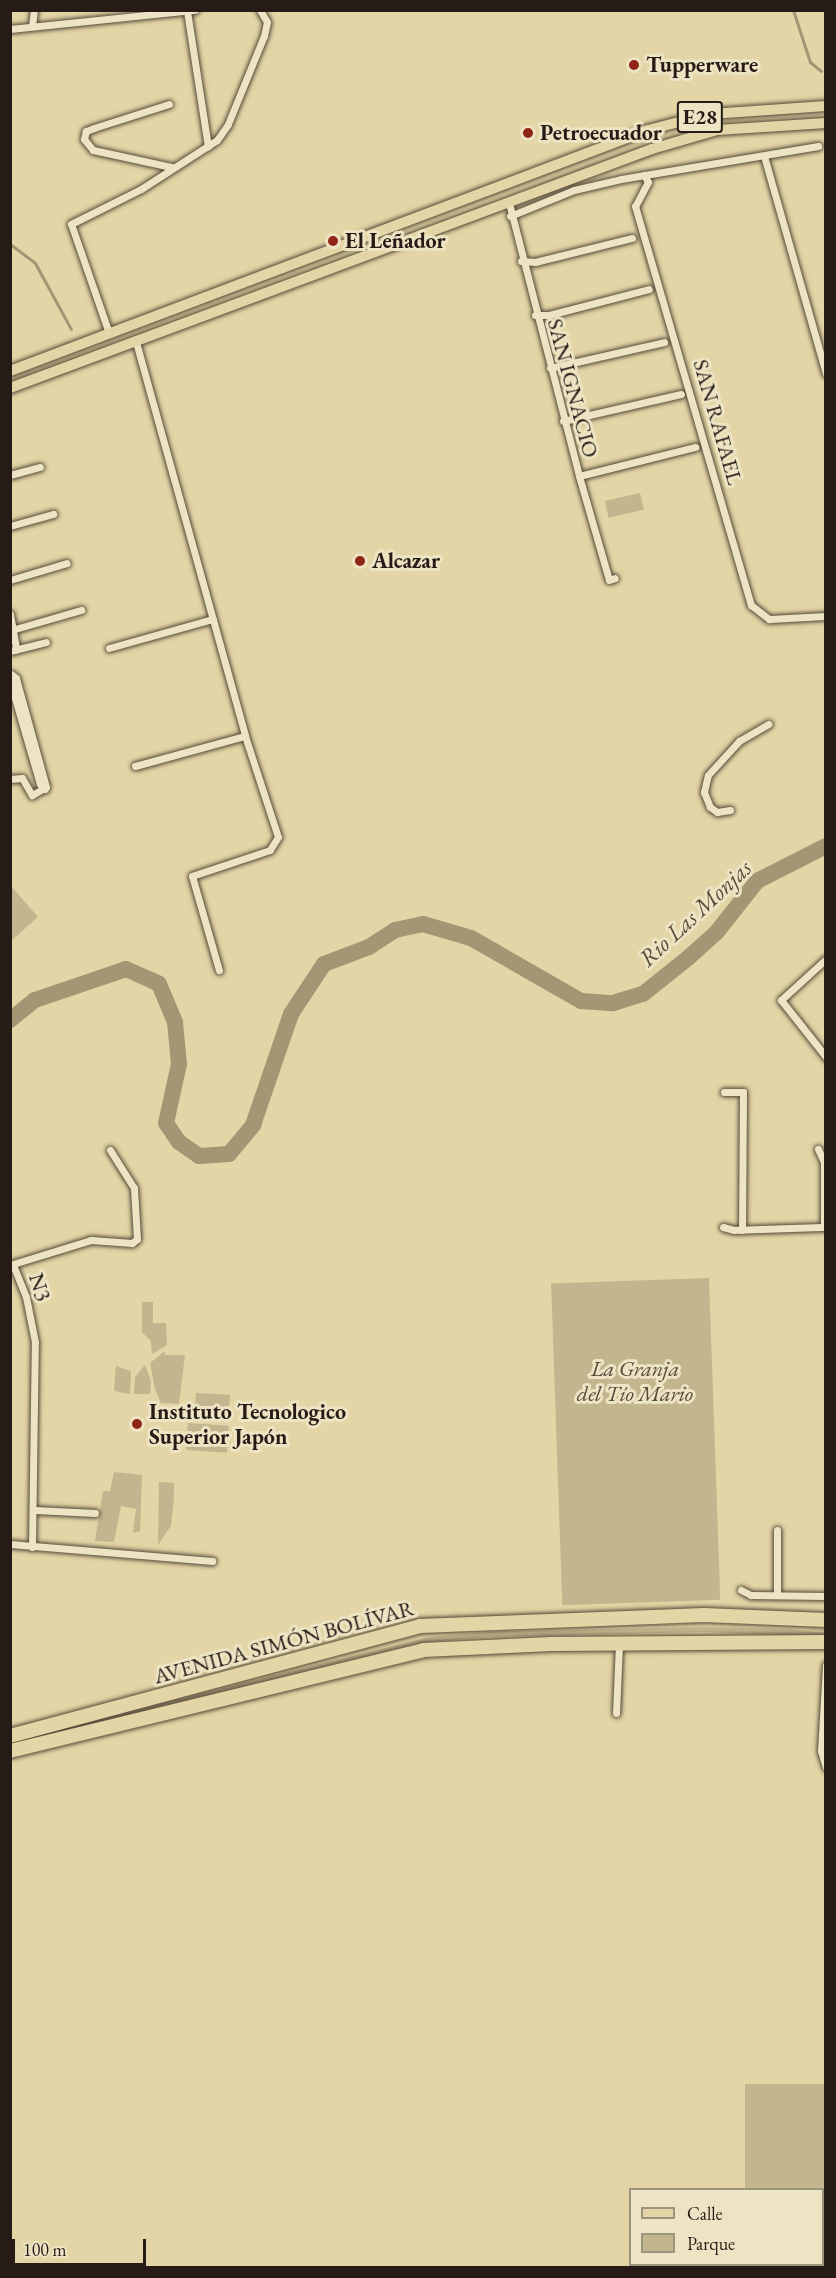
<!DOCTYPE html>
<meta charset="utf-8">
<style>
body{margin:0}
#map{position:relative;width:836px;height:2278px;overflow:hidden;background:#e3d5a5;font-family:"EB Garamond",serif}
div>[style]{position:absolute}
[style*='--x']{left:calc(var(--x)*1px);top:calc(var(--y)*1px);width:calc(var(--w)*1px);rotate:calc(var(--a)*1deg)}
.green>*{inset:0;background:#c3b58d;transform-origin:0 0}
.stream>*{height:3px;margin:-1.5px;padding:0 1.5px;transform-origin:1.5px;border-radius:1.5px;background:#a39674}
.river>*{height:16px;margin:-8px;padding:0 8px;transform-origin:8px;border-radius:8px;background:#a39674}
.roads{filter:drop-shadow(0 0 2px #554a3a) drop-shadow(0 0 2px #554a3a)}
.street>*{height:7px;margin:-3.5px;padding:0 3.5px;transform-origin:3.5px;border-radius:3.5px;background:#ede4c4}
.primary>*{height:10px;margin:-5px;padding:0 5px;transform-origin:5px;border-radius:5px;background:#e3d5a5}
.highway>*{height:14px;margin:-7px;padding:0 7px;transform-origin:7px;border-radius:7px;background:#e3d5a5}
.dots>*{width:16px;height:16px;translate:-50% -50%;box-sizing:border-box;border:3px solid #ede4c4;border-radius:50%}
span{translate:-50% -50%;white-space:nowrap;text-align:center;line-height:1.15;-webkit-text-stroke:6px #ede4c4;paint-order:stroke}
.shield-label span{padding:2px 4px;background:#ede4c4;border:2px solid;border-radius:4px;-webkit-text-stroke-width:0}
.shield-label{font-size:21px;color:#261b16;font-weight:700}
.poi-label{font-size:22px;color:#261b16;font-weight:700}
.left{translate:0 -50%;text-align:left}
.street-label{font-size:22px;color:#261b16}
.park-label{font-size:22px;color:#55493a;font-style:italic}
.water-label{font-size:24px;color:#584c3c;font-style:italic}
.frame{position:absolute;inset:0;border:12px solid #261b16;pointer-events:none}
.legend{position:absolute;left:629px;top:2188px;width:195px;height:78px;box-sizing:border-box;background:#ede4c4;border:2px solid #9d947e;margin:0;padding:8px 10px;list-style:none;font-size:18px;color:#261b16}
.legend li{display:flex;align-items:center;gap:12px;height:30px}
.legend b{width:30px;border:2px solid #9d947e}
.scale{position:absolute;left:12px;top:2239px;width:134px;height:27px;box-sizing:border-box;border:3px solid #261b16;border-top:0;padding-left:8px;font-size:18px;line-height:21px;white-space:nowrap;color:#261b16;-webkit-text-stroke:4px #ede4c4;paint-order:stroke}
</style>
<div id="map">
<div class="green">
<i style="left:640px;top:493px;width:17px;height:36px;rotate:77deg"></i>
<i style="clip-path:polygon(11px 886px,38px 917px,11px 941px,10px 941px)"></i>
<i style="left:709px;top:1278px;width:322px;height:158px;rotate:88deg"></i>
<i style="clip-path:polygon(142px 1302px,153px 1302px,153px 1323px,166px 1323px,167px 1345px,152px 1354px,151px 1341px,142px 1332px)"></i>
<i style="clip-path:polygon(165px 1351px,165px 1355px,185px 1355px,179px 1404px,161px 1403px,155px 1389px,150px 1363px)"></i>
<i style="clip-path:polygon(145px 1365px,151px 1381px,150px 1394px,134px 1394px,135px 1377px)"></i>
<i style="clip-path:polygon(116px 1366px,131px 1371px,130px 1394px,114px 1391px)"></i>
<i style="left:196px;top:1393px;width:34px;height:22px;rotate:3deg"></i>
<i style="left:188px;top:1423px;width:41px;height:27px;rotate:4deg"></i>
<i style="clip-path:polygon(114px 1472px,142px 1475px,140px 1531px,133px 1533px,136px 1509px,121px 1506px,114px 1542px,95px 1541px,103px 1491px,110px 1491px)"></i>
<i style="clip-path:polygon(159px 1482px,174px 1483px,174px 1497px,171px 1526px,158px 1545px)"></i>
<i style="clip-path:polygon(706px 1627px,788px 1629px,825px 1633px,825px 1637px,707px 1632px,489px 1637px,429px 1642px,11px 1747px,11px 1741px,429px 1637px,490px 1632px)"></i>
<i style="left:825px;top:2084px;width:107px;height:80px;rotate:90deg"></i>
</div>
<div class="stream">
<i style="--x:793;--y:10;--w:55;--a:71.9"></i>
<i style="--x:810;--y:62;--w:14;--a:39"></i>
<i style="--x:10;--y:244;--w:31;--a:37"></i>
<i style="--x:35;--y:263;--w:75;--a:61.4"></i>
<i style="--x:822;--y:2199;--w:4;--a:-27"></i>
<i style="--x:769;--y:2268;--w:4;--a:-63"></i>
</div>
<div class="river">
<i style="--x:10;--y:1020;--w:32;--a:-39"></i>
<i style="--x:35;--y:1000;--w:96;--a:-18.8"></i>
<i style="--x:126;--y:969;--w:36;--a:24"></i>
<i style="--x:159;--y:984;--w:41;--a:67.2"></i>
<i style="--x:175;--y:1022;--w:42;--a:84.6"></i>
<i style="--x:179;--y:1064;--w:60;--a:102.4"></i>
<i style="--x:166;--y:1123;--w:23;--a:56"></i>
<i style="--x:179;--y:1142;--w:24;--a:35"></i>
<i style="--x:199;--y:1156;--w:30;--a:-4"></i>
<i style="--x:229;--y:1154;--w:38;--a:-50"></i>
<i style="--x:253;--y:1125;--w:117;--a:-71.1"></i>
<i style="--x:291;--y:1014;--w:60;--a:-56.6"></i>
<i style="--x:324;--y:964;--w:48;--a:-20.7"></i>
<i style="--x:369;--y:947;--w:31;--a:-33"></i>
<i style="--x:395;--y:930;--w:29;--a:-12"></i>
<i style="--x:423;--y:924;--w:50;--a:16.3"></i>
<i style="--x:471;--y:938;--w:127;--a:29.8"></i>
<i style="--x:581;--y:1001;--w:32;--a:4"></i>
<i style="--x:613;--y:1003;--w:31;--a:-17"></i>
<i style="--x:643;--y:994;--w:58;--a:-38.7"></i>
<i style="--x:688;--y:958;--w:38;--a:-42"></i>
<i style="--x:716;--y:933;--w:66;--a:-51.7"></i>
<i style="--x:757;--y:881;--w:77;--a:-26.9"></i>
</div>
<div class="roads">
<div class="street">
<i style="--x:187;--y:11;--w:137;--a:81.2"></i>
<i style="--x:32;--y:26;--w:16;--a:-83"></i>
<i style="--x:10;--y:29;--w:186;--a:-5.9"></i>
<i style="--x:169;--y:104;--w:79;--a:162.3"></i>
<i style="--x:94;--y:128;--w:9;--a:159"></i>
<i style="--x:86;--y:131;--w:8;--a:104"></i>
<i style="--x:84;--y:139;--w:14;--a:51"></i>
<i style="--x:93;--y:150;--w:80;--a:12.3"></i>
<i style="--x:764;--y:156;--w:226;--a:74.1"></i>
<i style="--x:644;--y:175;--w:8;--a:60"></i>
<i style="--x:648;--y:182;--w:27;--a:118"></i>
<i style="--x:635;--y:206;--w:416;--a:73.8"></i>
<i style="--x:751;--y:605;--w:23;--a:38"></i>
<i style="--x:769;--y:619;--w:57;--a:-3"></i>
<i style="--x:509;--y:203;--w:282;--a:75.6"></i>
<i style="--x:579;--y:476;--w:108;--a:73.9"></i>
<i style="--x:609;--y:580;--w:6;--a:-18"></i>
<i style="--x:510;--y:216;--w:69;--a:-22.1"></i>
<i style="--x:574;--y:190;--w:48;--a:-13.2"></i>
<i style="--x:621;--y:179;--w:200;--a:-9.5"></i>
<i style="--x:521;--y:261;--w:14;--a:4"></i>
<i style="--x:535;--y:262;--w:100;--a:-13.9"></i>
<i style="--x:535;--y:315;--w:14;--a:0"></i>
<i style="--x:549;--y:315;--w:103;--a:-14.6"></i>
<i style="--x:109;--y:333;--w:115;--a:-109.2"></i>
<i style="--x:71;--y:224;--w:78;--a:-26.6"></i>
<i style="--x:141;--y:189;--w:90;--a:-32.8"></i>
<i style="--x:217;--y:140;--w:19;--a:-55"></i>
<i style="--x:228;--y:124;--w:95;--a:-67.8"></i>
<i style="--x:264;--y:36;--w:14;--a:-78"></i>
<i style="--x:267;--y:22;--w:14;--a:-120"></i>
<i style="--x:136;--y:342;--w:409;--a:74.5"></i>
<i style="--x:245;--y:736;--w:106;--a:71.9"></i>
<i style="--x:278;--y:837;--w:15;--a:122"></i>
<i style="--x:270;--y:850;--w:82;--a:161.6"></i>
<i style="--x:192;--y:876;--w:98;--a:74"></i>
<i style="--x:550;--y:368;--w:117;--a:-12.8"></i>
<i style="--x:563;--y:421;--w:121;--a:-12.9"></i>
<i style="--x:10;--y:475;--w:31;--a:-15"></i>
<i style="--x:579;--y:476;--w:120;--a:-14"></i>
<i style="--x:10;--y:526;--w:45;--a:-15.6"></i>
<i style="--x:10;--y:580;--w:59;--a:-16.6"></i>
<i style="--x:10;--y:614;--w:36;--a:80"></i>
<i style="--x:15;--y:629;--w:69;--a:-16.1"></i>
<i style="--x:109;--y:648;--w:108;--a:-15.6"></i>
<i style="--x:10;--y:651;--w:37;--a:-14"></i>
<i style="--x:10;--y:681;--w:107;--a:73.8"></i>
<i style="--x:40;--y:784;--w:7;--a:45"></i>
<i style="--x:135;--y:766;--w:114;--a:-15.3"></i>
<i style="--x:10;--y:779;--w:12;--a:-5"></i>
<i style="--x:22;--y:778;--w:20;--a:60"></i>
<i style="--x:32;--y:795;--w:16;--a:-30"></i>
<i style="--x:46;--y:787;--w:113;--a:-105.4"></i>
<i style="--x:16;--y:678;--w:6;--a:-141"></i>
<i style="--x:730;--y:810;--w:13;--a:171"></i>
<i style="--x:717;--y:812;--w:9;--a:-144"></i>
<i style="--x:710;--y:807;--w:16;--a:-112"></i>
<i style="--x:704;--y:792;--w:17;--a:-77"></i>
<i style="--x:708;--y:775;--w:46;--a:-47.6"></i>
<i style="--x:739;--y:741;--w:34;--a:-30"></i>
<i style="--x:826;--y:959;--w:61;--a:137.7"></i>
<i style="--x:781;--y:1000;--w:73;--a:51.7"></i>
<i style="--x:724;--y:1092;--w:19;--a:0"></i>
<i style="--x:743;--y:1092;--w:138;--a:90.4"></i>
<i style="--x:818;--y:1149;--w:14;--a:65"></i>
<i style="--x:824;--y:1162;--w:65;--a:90"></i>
<i style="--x:723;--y:1227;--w:11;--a:15"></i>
<i style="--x:734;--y:1230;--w:92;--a:-1.9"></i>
<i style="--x:35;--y:1510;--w:60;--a:2.9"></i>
<i style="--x:777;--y:1530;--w:65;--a:90"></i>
<i style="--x:10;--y:1544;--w:203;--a:4.8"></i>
<i style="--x:32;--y:1547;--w:205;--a:-89.2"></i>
<i style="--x:35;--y:1342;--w:46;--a:-101.3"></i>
<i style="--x:26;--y:1297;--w:35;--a:-112"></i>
<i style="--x:13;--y:1264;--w:82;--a:-17.1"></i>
<i style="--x:91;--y:1240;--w:41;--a:4.2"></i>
<i style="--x:132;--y:1243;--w:6;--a:-39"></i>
<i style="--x:137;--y:1239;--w:51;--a:-93.4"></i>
<i style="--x:134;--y:1188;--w:45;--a:-122.3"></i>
<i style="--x:741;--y:1590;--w:11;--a:27"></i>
<i style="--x:751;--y:1595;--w:75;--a:0.8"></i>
<i style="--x:826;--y:1665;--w:86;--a:93.3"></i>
<i style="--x:821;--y:1751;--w:17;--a:73"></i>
<i style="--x:616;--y:1713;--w:69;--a:-87.5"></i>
<i style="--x:822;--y:2207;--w:4;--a:-14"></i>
</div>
<div class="primary">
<i style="--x:10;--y:371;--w:682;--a:-20.69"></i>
<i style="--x:648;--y:130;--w:65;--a:-14.3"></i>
<i style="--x:711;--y:114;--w:115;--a:-4"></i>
<i style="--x:10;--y:388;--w:685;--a:-20.42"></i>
<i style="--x:652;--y:149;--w:68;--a:-16.3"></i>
<i style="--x:717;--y:130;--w:109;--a:-3.7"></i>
</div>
<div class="highway">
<i style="--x:10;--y:1736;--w:424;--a:-15"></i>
<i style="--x:420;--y:1626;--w:284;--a:-2.2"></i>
<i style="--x:704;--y:1615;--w:122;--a:2.3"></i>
<i style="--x:10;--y:1751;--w:425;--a:-13.7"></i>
<i style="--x:423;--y:1650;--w:128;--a:-2.7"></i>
<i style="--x:551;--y:1644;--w:275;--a:-0.4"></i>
</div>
</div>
<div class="dots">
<i style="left:634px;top:65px;background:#8f2418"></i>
<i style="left:528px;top:133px;background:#8f2418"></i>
<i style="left:333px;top:241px;background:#8f2418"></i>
<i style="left:360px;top:561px;background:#8f2418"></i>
<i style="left:137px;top:1424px;background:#8f2418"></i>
</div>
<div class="shield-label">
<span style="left:700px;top:117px">E28</span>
</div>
<div class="poi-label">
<span class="left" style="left:646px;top:65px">Tupperware</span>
<span class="left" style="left:540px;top:133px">Petroecuador</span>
<span class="left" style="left:345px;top:241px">El Leñador</span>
<span class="left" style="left:372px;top:561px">Alcazar</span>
<span class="left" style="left:149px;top:1424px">Instituto Tecnologico<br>Superior Japón</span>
</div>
<div class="street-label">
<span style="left:573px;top:388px;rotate:75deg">SAN IGNACIO</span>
<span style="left:718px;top:422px;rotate:74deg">SAN RAFAEL</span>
<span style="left:40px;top:1287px;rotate:72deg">N3</span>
<span style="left:284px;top:1642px;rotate:-15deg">AVENIDA SIMÓN BOLÍVAR</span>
</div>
<div class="park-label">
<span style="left:635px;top:1381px">La Granja<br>del Tío Mario</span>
</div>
<div class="water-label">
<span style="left:695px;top:913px;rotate:-43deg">Rio Las Monjas</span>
</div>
<div class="frame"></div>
<ul class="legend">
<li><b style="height:8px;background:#e3d5a5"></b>Calle</li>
<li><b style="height:16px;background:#c3b58d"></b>Parque</li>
</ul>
<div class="scale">100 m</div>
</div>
